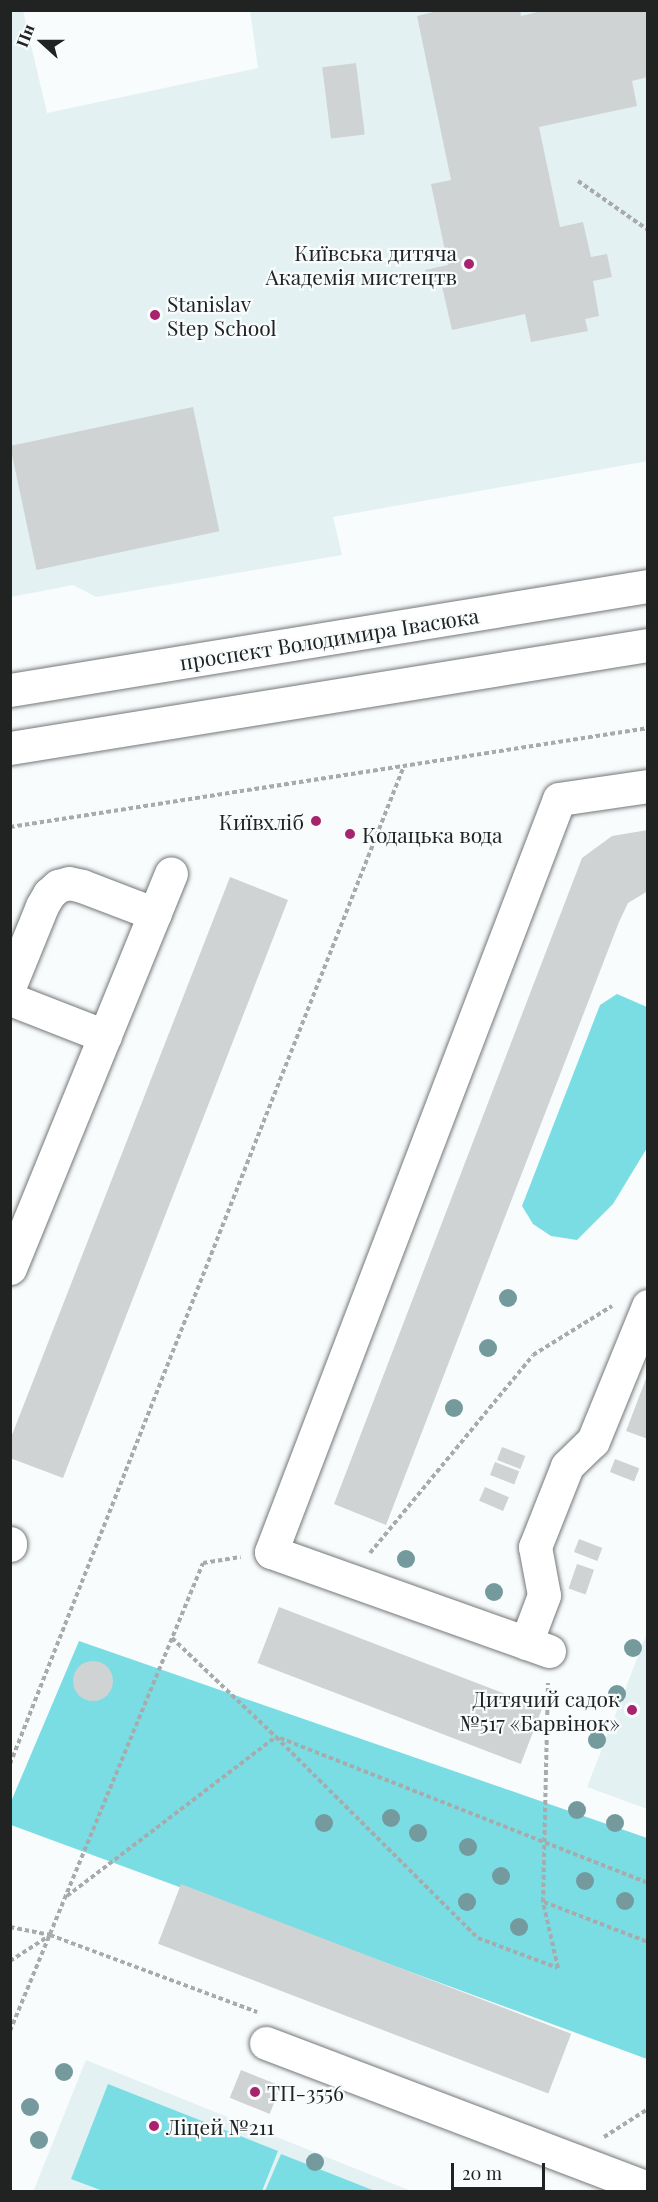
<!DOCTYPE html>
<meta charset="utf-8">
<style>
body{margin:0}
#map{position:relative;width:658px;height:2202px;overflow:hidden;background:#f8fcfd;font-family:"Playfair Display",serif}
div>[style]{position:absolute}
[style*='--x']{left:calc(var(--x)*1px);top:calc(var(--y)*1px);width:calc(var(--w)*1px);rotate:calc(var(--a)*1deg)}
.built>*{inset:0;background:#e4f1f2}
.green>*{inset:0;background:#7adde4}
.building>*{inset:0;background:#cfd3d4;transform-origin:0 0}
.round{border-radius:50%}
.path>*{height:4px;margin-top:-2px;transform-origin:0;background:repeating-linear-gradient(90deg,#a8abac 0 4.5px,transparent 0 7.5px)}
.roads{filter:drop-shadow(0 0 2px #757879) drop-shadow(0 0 2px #757879)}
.minor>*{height:33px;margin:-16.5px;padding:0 16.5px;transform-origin:16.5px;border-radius:16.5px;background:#fff}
.major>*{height:33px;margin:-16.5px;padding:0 16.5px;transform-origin:16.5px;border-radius:16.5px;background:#fff}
.trees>*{width:18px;height:18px;margin:-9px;border-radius:50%;background:#759a9d}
.dots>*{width:16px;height:16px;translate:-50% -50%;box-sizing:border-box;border:3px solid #f8fcfd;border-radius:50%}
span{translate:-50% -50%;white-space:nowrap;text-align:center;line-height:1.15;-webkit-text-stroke:4.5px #f8fcfd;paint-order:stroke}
.poi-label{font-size:21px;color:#212323}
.right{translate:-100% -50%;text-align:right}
.left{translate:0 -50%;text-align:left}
.street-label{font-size:21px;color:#212323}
.frame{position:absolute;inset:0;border:12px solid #212323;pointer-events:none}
.north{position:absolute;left:12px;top:12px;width:60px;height:60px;-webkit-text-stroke:4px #f8fcfd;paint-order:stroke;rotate:291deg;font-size:16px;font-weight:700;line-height:24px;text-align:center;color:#212323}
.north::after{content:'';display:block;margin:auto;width:21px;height:27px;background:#212323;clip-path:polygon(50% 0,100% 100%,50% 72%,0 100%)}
.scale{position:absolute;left:451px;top:2163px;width:94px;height:27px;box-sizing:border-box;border:3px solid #212323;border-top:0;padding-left:8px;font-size:18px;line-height:21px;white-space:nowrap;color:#212323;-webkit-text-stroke:4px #f8fcfd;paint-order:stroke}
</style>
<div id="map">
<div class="built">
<i style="clip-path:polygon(11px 11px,23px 11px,47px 113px,258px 68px,250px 11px,647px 11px,648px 461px,333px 517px,342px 555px,96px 597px,73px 585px,11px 597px)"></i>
<i style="clip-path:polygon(647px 1633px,647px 1809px,587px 1787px)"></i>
<i style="clip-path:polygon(86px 2060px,411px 2191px,33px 2192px)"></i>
</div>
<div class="green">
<i style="clip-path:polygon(617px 994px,647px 1007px,647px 1148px,613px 1204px,577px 1240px,551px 1236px,533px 1224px,522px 1206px,600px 1005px)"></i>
<i style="clip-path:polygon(79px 1641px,647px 1838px,647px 2059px,11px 1825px,10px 1804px)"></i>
<i style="clip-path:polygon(108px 2084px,278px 2151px,262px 2191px,103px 2191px,71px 2179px)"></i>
<i style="clip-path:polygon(281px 2154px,375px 2191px,265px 2191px)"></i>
</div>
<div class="building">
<i style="clip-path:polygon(442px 10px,520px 10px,521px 16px,546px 10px,648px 10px,648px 77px,632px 81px,637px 106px,539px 127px,560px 227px,583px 222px,591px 257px,607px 254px,612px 277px,593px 281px,599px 316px,585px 319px,588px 331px,531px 342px,525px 314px,452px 330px,441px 282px,428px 284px,425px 270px,448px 265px,431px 184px,451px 180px,417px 16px)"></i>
<i style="left:356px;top:63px;width:72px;height:34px;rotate:83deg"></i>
<i style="left:193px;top:407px;width:127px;height:187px;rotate:78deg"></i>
<i style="clip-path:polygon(648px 830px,648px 891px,628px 903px,619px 922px,386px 1525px,334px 1504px,582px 858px,612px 836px)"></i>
<i style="clip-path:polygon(230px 877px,288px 900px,63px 1478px,10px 1458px,10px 1440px)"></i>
<i style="clip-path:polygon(647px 1376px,648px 1376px,648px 1439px,626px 1431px)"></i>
<i style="left:502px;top:1447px;width:25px;height:14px;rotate:21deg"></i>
<i style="left:615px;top:1459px;width:26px;height:14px;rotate:21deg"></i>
<i style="left:495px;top:1462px;width:26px;height:14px;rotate:21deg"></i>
<i style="left:485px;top:1487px;width:26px;height:15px;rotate:23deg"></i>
<i style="left:579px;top:1539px;width:25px;height:14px;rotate:21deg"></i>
<i style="left:577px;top:1564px;width:18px;height:26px;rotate:19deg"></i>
<i style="left:279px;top:1607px;width:282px;height:60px;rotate:21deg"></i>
<i class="round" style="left:73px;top:1661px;width:40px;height:40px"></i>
<i style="left:181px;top:1884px;width:418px;height:64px;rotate:21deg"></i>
<i style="left:241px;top:2070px;width:43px;height:30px;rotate:22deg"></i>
</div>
<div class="path">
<i style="--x:578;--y:181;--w:85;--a:35"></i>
<i style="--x:10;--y:827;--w:646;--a:-8.82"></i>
<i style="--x:370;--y:1553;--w:256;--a:-50.5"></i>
<i style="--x:533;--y:1355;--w:93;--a:-31.8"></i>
<i style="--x:172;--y:1638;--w:144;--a:43.6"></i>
<i style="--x:276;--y:1737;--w:285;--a:44.9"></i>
<i style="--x:478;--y:1938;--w:85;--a:20.6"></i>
<i style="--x:558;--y:1968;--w:68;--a:-102.8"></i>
<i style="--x:543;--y:1902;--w:219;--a:-88.7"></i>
<i style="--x:280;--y:1738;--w:396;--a:21.5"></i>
<i style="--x:10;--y:1764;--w:1073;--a:-68.46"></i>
<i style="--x:67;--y:1896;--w:263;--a:-37.3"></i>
<i style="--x:544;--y:1902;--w:111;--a:21"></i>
<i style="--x:10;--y:1927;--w:41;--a:11.3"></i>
<i style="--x:50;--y:1935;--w:221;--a:20.4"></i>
<i style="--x:10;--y:1961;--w:46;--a:-32.7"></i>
<i style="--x:10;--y:2031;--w:506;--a:-67.59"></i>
<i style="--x:203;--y:1563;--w:38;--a:-9"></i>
<i style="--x:604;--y:2137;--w:52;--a:-32.5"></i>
</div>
<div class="roads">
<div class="minor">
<i style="--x:10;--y:985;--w:85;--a:-67.9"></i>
<i style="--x:42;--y:906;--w:14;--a:-60"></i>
<i style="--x:49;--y:894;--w:12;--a:-42"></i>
<i style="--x:58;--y:886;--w:11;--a:-15"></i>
<i style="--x:69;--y:883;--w:13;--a:13"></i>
<i style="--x:82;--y:886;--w:78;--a:21"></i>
<i style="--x:10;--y:999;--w:102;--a:21.3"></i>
<i style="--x:10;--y:1268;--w:426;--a:-67.8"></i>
<i style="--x:10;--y:1543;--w:2;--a:90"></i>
<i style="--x:526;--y:1643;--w:51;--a:-69.4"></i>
<i style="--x:544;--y:1595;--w:49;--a:-100.6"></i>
<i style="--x:535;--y:1547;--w:87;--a:-68.4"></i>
<i style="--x:567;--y:1466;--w:36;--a:-44"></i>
<i style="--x:593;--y:1441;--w:146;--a:-67.8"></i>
<i style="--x:549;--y:1651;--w:295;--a:-160.4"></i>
<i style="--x:271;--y:1552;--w:806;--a:-69.07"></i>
<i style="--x:559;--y:799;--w:90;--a:-8.3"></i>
<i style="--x:266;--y:2043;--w:409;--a:20.8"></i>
</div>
<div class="major">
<i style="--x:10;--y:690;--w:646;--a:-9.26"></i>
<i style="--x:10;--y:748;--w:646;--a:-9.17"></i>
</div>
</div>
<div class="trees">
<i style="left:508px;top:1298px"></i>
<i style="left:488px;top:1348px"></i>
<i style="left:454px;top:1408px"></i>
<i style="left:406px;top:1559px"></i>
<i style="left:494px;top:1592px"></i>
<i style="left:633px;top:1648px"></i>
<i style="left:617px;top:1694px"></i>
<i style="left:597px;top:1740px"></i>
<i style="left:577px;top:1810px"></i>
<i style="left:391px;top:1818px"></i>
<i style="left:324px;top:1823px"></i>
<i style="left:615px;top:1823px"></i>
<i style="left:418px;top:1833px"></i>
<i style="left:468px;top:1847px"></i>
<i style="left:501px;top:1876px"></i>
<i style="left:585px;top:1881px"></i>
<i style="left:625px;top:1901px"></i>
<i style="left:467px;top:1902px"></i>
<i style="left:519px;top:1927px"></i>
<i style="left:64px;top:2072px"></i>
<i style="left:30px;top:2107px"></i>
<i style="left:39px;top:2140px"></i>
<i style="left:315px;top:2162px"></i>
</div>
<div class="dots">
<i style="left:469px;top:264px;background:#a8236d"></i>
<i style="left:155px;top:315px;background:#a8236d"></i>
<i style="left:316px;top:821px;background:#a8236d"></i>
<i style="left:350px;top:834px;background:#a8236d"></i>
<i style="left:632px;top:1710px;background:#a8236d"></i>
<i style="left:255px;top:2092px;background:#a8236d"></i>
<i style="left:154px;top:2126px;background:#a8236d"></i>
</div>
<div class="poi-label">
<span class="right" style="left:457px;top:264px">Київська дитяча<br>Академія мистецтв</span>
<span class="left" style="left:167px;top:315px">Stanislav<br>Step School</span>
<span class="right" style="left:304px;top:821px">Київхліб</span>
<span class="left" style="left:362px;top:834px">Кодацька вода</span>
<span class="right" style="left:620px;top:1710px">Дитячий садок<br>№517 «Барвінок»</span>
<span class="left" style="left:267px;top:2092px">ТП-3556</span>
<span class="left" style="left:166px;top:2126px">Ліцей №211</span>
</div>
<div class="street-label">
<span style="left:329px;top:638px;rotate:-9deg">проспект Володимира Івасюка</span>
</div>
<div class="frame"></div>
<div class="north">Пн</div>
<div class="scale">20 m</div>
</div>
